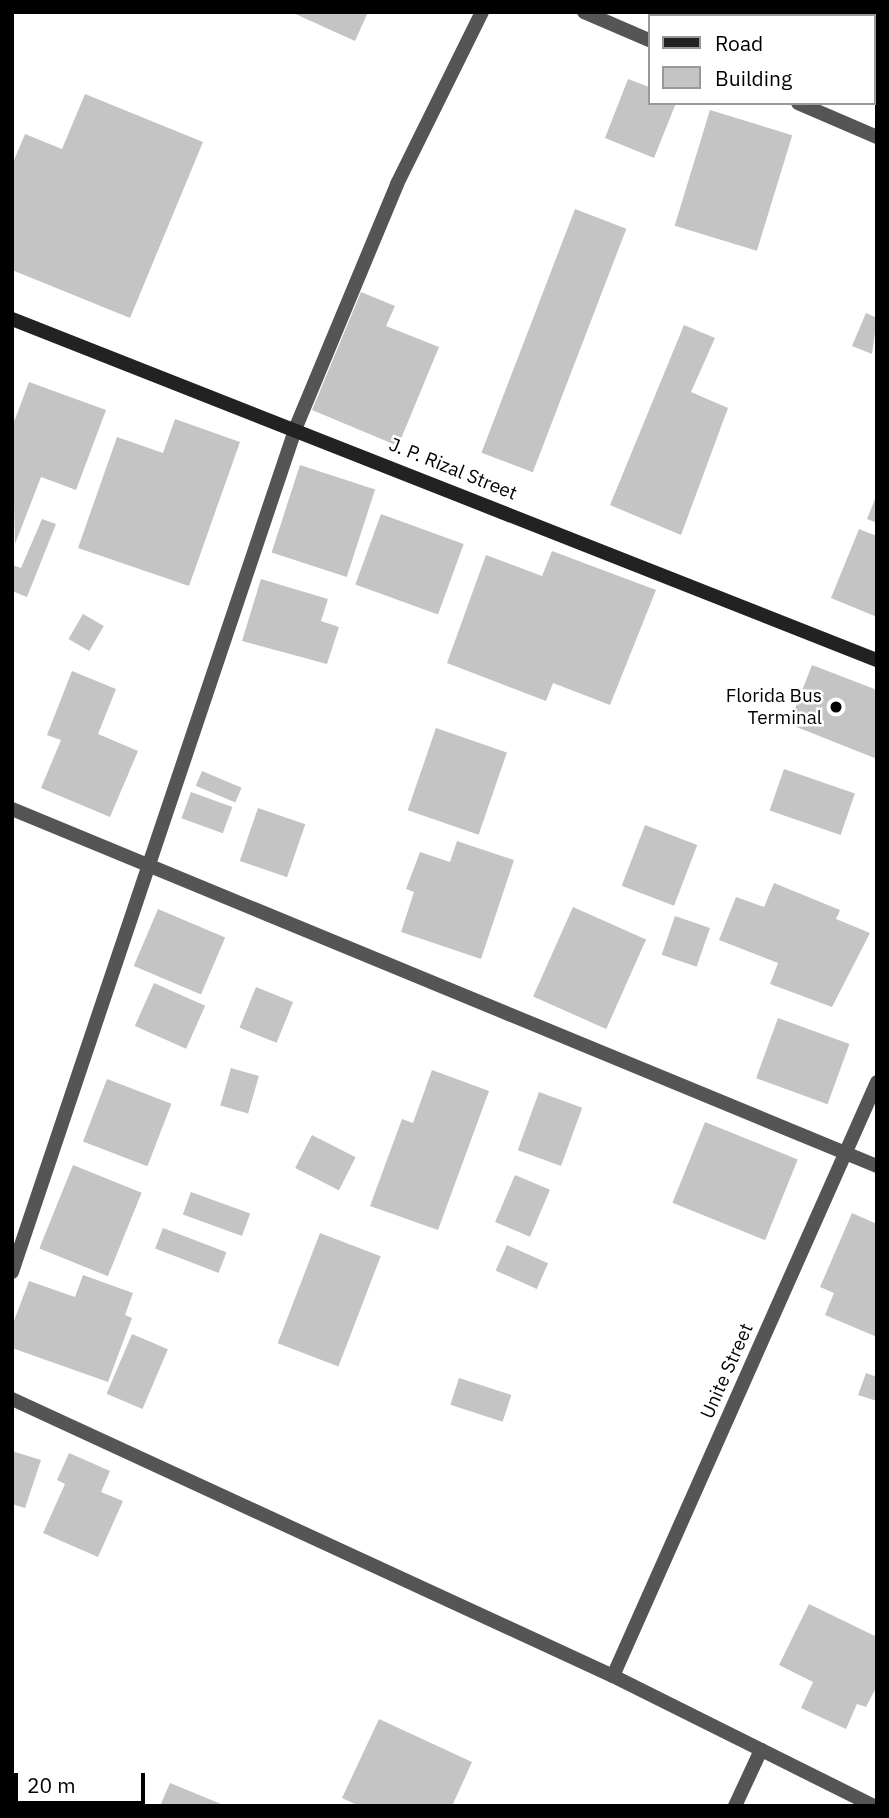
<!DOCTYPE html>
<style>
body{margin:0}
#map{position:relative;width:889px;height:1818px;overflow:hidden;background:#fff;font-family:"IBM Plex Sans",sans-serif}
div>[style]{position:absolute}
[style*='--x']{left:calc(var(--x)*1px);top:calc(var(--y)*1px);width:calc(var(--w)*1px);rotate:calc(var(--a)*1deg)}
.building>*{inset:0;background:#c4c4c4;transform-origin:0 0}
.minor>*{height:14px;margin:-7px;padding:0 7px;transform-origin:7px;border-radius:7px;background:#555}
.secondary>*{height:14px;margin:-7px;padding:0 7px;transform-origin:7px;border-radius:7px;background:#222}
.dots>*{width:19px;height:19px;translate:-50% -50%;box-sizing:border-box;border:4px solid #fff;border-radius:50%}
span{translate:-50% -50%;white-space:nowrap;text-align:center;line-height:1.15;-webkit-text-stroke:5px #fff;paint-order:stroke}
.street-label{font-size:19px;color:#000}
.poi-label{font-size:19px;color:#000}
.right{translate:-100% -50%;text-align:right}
.frame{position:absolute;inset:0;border:14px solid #000;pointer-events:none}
.legend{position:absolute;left:648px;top:14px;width:228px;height:91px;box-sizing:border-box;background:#fff;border:2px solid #999;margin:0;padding:9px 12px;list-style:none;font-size:21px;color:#000}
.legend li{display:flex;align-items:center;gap:14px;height:35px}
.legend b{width:35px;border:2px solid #999}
.scale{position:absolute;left:14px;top:1773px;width:131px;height:32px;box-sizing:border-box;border:4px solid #000;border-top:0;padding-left:9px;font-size:21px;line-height:24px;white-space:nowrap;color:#000;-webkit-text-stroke:5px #fff;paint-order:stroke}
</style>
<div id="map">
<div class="building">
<i style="clip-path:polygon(291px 12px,368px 12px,355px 41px)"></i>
<i style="clip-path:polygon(740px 12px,812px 12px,738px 16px)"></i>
<i style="clip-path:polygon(877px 56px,877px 90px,873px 88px)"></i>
<i style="clip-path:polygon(628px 79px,649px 87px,649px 103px,676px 103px,654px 158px,605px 138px)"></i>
<i style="clip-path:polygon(85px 94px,203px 142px,130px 318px,12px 270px,12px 165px,25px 134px,62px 149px)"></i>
<i style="left:710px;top:110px;width:86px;height:121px;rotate:17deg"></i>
<i style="left:575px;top:209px;width:55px;height:261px;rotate:21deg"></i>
<i style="clip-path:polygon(361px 292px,395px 306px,386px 326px,439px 347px,398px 446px,312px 410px)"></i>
<i style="clip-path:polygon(866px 313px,877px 318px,872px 354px,852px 346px)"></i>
<i style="clip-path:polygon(684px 325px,715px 338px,691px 392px,728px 408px,681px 535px,610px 505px)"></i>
<i style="clip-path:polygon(29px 382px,106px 410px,76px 490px,41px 477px,15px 544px,12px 427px)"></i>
<i style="clip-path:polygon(175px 419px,240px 442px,189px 586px,78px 548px,117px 437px,163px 453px)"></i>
<i style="left:300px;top:465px;width:79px;height:92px;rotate:18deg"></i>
<i style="clip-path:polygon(877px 494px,877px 523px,867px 519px)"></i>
<i style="left:381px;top:514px;width:88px;height:75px;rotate:20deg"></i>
<i style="clip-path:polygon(42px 519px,56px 524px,27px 597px,12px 591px,12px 565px,21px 568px)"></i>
<i style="clip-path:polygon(859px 529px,877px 536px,877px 617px,831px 598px)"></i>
<i style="clip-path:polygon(552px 551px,656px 590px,610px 705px,553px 683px,546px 701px,447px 663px,486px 555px,542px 576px)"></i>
<i style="clip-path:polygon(261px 579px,328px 599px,321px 621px,339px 627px,327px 664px,242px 641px)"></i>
<i style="left:83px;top:614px;width:24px;height:29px;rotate:30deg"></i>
<i style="clip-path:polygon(812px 665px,877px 690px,877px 759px,789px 724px)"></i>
<i style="clip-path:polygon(72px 671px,116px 689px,98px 734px,138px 751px,110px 817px,41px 788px,61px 740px,47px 735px)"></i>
<i style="left:436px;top:728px;width:75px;height:87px;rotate:19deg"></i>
<i style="left:784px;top:769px;width:75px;height:44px;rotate:19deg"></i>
<i style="left:202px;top:771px;width:43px;height:16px;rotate:23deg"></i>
<i style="left:191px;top:792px;width:44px;height:28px;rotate:20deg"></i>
<i style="left:258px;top:808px;width:50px;height:56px;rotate:19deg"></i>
<i style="left:645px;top:825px;width:56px;height:65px;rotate:21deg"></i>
<i style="clip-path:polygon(457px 841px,514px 860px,481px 959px,401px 932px,414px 892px,406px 889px,420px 852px,450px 862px)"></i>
<i style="clip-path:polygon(774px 883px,840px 910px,836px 919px,870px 933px,832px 1007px,770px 984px,778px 963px,719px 940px,736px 897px,764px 907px)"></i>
<i style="left:573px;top:907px;width:80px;height:98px;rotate:24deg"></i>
<i style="left:158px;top:909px;width:73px;height:62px;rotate:23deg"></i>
<i style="left:675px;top:916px;width:37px;height:41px;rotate:19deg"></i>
<i style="left:154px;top:983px;width:56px;height:47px;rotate:24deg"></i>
<i style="left:256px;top:987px;width:40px;height:44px;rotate:22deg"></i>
<i style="left:778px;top:1018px;width:76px;height:64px;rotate:20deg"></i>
<i style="left:231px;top:1068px;width:29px;height:39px;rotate:16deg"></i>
<i style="clip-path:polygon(432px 1070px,489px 1091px,438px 1230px,370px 1206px,402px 1119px,413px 1123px)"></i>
<i style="left:107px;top:1079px;width:69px;height:67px;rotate:21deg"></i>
<i style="left:539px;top:1092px;width:46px;height:62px;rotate:20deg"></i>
<i style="left:705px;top:1122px;width:100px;height:87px;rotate:22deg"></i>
<i style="left:312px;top:1135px;width:49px;height:37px;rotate:27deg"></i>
<i style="left:73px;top:1165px;width:74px;height:90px;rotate:22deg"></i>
<i style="left:515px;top:1175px;width:38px;height:51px;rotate:23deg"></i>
<i style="left:191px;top:1192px;width:63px;height:24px;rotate:20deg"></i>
<i style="clip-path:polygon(852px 1213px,877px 1224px,877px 1337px,825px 1315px,834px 1293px,820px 1287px)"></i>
<i style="left:163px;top:1228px;width:68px;height:22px;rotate:21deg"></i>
<i style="left:320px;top:1233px;width:65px;height:118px;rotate:21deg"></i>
<i style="left:507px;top:1245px;width:45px;height:28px;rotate:24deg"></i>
<i style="clip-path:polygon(83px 1275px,133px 1293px,125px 1315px,132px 1318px,108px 1382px,12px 1348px,12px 1326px,29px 1281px,75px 1297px)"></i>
<i style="left:132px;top:1334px;width:39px;height:65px;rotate:23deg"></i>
<i style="clip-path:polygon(866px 1373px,877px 1377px,877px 1401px,858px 1395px)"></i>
<i style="left:459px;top:1378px;width:55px;height:28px;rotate:18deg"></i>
<i style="clip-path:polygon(12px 1451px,41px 1460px,25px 1508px,12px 1504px)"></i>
<i style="clip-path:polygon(69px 1453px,110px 1471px,101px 1492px,123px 1501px,98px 1557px,43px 1533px,65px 1484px,57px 1480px)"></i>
<i style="clip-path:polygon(809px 1604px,877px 1637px,877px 1686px,866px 1707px,857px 1704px,846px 1729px,801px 1708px,813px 1682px,779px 1665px)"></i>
<i style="clip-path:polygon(379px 1719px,472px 1762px,452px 1806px,359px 1806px,342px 1798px)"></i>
<i style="clip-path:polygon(170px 1783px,226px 1806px,160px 1806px)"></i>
</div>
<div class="minor">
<i style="--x:584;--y:12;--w:71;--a:23.3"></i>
<i style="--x:798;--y:103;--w:86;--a:23.3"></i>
<i style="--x:12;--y:809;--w:936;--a:22.43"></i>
<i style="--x:12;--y:1272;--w:891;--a:-71.42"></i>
<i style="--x:296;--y:427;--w:263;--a:-67.4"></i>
<i style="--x:397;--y:184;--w:192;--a:-63.7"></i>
<i style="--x:12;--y:1399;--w:662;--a:24.74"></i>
<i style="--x:613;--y:1676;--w:292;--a:26.5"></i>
<i style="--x:613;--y:1676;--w:650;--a:-66.04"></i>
<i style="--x:735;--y:1806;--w:62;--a:-65.1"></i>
</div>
<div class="secondary">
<i style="--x:12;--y:319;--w:930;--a:21.52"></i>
</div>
<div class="dots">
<i style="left:836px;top:707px;background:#000"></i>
</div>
<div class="street-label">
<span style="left:453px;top:469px;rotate:22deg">J. P. Rizal Street</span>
<span style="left:727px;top:1371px;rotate:-66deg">Unite Street</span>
</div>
<div class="poi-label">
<span class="right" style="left:822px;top:707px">Florida Bus<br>Terminal</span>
</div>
<div class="frame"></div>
<ul class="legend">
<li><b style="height:9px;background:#222"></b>Road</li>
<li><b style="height:19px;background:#c4c4c4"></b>Building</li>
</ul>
<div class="scale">20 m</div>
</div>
